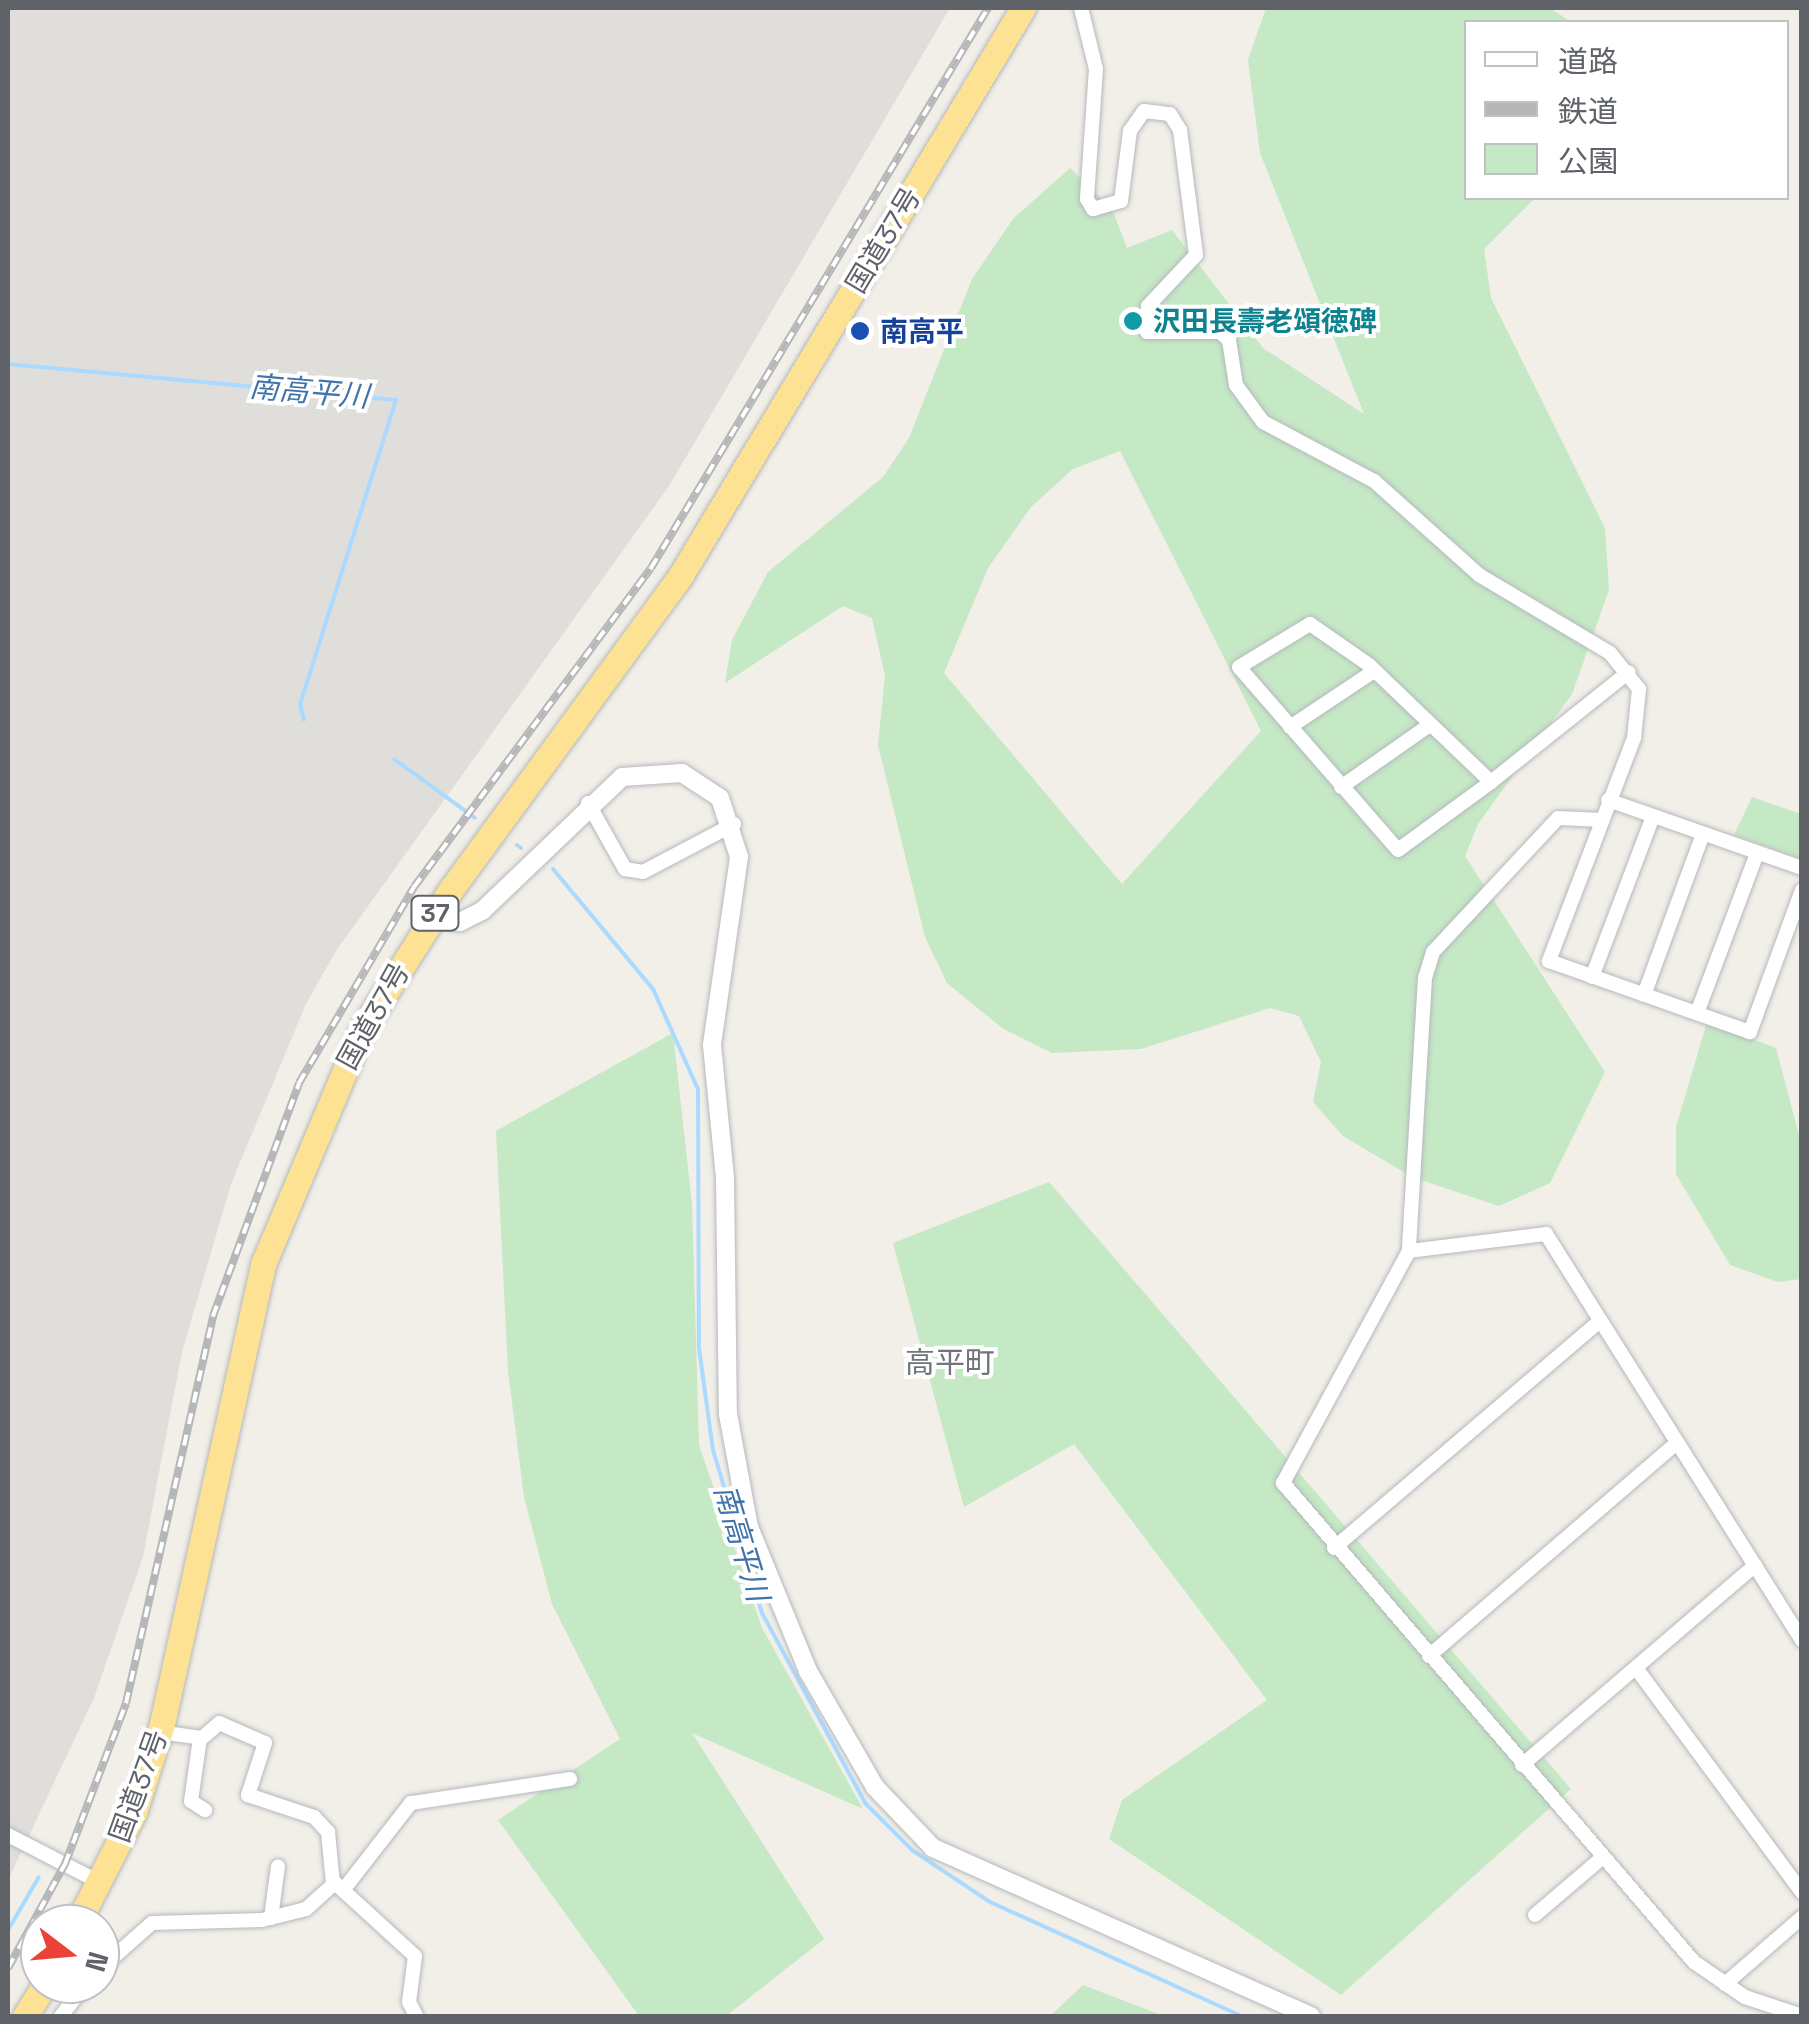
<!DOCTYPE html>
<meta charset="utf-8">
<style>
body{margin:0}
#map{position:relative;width:1809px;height:2024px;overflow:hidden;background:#f1efe8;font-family:"Space Grotesk","Noto Sans JP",sans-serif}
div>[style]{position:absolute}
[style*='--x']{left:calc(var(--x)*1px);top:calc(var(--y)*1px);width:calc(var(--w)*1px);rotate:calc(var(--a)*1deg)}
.industrial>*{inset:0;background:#e0deda}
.green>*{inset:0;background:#c5e8c5}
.stream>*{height:4px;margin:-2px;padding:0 2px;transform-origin:2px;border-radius:2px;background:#aadaff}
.roads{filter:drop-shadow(0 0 2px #b5b8bc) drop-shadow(0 0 2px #b5b8bc)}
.street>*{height:14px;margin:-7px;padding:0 7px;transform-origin:7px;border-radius:7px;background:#fff}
.secondary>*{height:18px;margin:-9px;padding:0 9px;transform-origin:9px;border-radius:9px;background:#fff}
.highway>*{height:25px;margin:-12.5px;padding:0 12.5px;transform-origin:12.5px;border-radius:12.5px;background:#fde293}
.rail>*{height:8px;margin-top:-4px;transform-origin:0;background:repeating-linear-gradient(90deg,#fff 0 11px,#b6b7b8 0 22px);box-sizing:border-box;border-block:2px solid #b6b7b8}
.dots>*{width:28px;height:28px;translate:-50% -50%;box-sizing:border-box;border:5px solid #fff;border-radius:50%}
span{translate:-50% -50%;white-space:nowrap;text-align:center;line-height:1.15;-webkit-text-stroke:8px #fff;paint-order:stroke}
.shield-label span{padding:2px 8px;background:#fff;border:2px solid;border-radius:8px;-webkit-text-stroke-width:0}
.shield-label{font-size:25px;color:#5f6368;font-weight:700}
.street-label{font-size:28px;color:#5f6368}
.culture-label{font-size:28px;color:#0d838f;font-weight:700}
.left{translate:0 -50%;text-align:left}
.transit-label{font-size:28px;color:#164399;font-weight:700}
.water-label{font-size:30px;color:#4174aa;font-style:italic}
.neighbourhood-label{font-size:30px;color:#70757a}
.frame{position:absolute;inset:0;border:10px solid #5f6368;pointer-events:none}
.legend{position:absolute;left:1464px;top:20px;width:325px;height:180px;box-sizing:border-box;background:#fff;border:2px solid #bfc1c3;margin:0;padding:12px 18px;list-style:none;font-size:30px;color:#5f6368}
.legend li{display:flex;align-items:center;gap:20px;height:50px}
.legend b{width:50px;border:2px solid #bfc1c3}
.north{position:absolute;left:20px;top:1904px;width:100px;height:100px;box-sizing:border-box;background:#fff;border:2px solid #bfc1c3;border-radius:50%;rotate:106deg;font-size:28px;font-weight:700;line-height:40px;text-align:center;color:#5f6368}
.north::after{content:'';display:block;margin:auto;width:35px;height:45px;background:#ea4335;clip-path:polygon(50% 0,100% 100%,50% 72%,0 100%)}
</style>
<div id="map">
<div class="industrial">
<i style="clip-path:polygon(8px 8px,950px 8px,669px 486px,336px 951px,306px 1004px,231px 1184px,182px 1352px,143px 1557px,94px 1698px,8px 1880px)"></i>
</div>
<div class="green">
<i style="clip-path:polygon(evenodd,1266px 8px,1550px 8px,1571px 22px,1466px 22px,1466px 198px,1535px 198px,1484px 249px,1491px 298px,1605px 528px,1609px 590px,1572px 694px,1478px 824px,1465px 856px,1605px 1072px,1550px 1183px,1499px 1206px,1412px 1177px,1343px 1136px,1313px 1102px,1321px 1062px,1299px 1016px,1270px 1008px,1141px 1049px,1052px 1053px,1002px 1028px,947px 983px,925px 937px,878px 745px,885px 676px,872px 618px,843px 606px,725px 683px,732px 640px,768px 572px,883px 477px,909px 438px,972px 279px,1013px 219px,1070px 168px,1112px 209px,1127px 248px,1172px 230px,1263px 348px,1364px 414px,1260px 153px,1248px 60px,1266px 8px,1120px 451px,1261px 731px,1122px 884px,944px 673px,988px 568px,1031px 507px,1073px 469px,1120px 451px)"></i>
<i style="clip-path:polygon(1752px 797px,1801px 814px,1801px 859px,1734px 835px)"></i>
<i style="clip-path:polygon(1707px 1022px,1776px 1048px,1801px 1143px,1801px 1279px,1778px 1282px,1730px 1265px,1676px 1174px,1676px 1127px)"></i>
<i style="clip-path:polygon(673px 1033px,692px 1204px,699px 1445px,762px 1628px,863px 1809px,692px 1733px,824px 1939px,726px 2016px,639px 2016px,498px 1820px,620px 1739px,552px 1604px,524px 1497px,508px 1371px,496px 1131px)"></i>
<i style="clip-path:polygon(1049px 1182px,1571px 1789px,1341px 1995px,1109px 1839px,1122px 1800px,1267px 1700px,1074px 1444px,964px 1507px,893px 1243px)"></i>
<i style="clip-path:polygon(1083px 1985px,1164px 2016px,1165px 2016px,1050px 2016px)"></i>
</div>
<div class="stream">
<i style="--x:8;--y:364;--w:390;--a:5.3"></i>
<i style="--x:396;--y:400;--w:319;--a:107.5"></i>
<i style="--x:300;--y:704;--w:16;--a:76"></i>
<i style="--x:394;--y:759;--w:100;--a:36.1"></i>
<i style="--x:517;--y:845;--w:5;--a:37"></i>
<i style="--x:553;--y:869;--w:156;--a:50.2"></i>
<i style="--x:653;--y:989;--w:110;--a:65.8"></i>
<i style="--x:698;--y:1089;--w:259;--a:89.8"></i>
<i style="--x:699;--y:1348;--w:103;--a:82.2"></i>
<i style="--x:713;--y:1450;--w:170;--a:73.3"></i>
<i style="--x:762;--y:1613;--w:216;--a:61.5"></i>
<i style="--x:865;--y:1803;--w:66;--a:45"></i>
<i style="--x:912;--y:1850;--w:94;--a:33.7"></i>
<i style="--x:990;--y:1902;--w:276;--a:24.4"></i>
<i style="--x:8;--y:1930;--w:61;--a:-59.7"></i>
</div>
<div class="roads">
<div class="street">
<i style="--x:1081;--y:8;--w:63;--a:76.2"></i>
<i style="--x:1096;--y:69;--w:130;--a:94"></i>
<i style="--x:1087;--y:199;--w:12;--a:59"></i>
<i style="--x:1093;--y:209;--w:29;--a:-16"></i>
<i style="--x:1121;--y:201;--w:71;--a:-82.7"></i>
<i style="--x:1130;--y:131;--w:24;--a:-55"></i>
<i style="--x:1144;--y:111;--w:26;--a:7"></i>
<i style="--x:1170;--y:114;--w:19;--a:58"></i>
<i style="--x:1180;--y:130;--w:126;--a:82.7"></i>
<i style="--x:1196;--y:255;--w:70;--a:133.3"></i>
<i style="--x:1148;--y:306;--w:26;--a:92"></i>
<i style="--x:1147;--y:332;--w:73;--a:0"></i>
<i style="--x:1220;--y:332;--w:12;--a:42"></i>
<i style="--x:1229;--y:340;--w:46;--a:81.2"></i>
<i style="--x:1236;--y:385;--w:46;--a:53.9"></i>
<i style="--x:1263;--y:422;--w:126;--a:28"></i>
<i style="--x:1374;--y:481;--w:141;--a:41.8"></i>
<i style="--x:1479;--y:575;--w:152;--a:30.8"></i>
<i style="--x:1610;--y:653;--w:46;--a:51.1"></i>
<i style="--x:1639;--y:689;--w:49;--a:95.8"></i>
<i style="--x:1634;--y:738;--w:239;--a:110.9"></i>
<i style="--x:1549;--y:961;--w:213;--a:19.5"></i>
<i style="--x:1750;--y:1032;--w:151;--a:-69.9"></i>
<i style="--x:1310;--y:624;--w:72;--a:34.8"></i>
<i style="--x:1369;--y:665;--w:169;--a:43.8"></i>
<i style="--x:1491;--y:782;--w:115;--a:143.8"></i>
<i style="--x:1398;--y:850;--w:242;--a:-131"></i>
<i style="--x:1239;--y:667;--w:83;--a:-31.2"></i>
<i style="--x:1290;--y:727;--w:101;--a:-33.7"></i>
<i style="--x:1491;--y:782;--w:176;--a:-38.6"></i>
<i style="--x:1341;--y:787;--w:106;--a:-35"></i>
<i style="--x:1608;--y:800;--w:206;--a:19.3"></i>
<i style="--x:588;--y:803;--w:76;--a:60.7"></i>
<i style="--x:625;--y:869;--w:18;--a:9"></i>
<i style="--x:643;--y:872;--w:103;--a:-27.8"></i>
<i style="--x:1602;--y:820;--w:44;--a:-177.4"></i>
<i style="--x:1558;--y:818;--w:183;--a:133"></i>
<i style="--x:1433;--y:952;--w:27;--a:107"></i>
<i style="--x:1425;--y:978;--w:273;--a:93.4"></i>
<i style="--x:1409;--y:1251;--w:264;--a:118.5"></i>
<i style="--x:1283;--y:1483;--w:631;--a:49.37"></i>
<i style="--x:1694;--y:1962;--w:62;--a:34.5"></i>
<i style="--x:1745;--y:1997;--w:60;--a:18.4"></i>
<i style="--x:1592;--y:977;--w:172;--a:-69.2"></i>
<i style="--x:1644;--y:995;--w:171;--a:-69.9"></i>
<i style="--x:1697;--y:1013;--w:171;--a:-69.4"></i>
<i style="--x:1409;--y:1251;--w:138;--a:-7.1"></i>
<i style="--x:1546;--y:1234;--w:480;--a:57.8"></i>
<i style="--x:1334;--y:1548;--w:348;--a:-40.5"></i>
<i style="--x:1429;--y:1656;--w:327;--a:-40.7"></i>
<i style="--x:1636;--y:1668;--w:279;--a:53.5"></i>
<i style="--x:159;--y:1732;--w:43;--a:7.9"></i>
<i style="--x:202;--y:1738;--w:23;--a:-41"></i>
<i style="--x:219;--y:1723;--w:50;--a:23.5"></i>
<i style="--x:265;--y:1743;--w:55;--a:108.1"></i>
<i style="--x:248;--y:1795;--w:70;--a:18.4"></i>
<i style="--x:314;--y:1817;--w:21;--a:47"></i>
<i style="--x:328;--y:1832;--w:52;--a:84.5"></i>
<i style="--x:200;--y:1738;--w:64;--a:98.1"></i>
<i style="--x:191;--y:1801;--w:17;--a:33"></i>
<i style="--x:1522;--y:1765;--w:307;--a:-40.6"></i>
<i style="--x:8;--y:1835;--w:102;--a:27.3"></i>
<i style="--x:344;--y:1889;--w:109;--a:-52.1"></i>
<i style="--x:411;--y:1803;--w:161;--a:-8.6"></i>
<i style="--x:1535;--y:1915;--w:89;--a:-40.5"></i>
<i style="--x:271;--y:1918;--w:52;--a:-82.3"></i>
<i style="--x:100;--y:1969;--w:69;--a:-41.5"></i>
<i style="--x:152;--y:1923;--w:110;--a:-1.6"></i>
<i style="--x:262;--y:1920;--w:45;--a:-14"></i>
<i style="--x:306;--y:1909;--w:39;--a:-42"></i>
<i style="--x:335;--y:1883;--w:108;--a:42.4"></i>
<i style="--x:415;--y:1956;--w:46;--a:97.4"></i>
<i style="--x:409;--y:2002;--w:16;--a:63"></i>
<i style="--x:1725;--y:1984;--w:102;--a:-41"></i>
<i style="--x:61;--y:2016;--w:41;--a:-52"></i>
</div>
<div class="secondary">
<i style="--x:432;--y:917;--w:28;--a:10"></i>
<i style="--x:460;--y:922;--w:25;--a:-27"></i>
<i style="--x:482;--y:911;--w:194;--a:-43.7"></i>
<i style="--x:622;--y:777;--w:60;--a:-3.8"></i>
<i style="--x:682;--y:773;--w:45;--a:33.3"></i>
<i style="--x:720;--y:798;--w:62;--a:72.1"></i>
<i style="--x:739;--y:857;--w:190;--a:98.2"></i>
<i style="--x:712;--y:1045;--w:134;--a:84.4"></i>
<i style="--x:725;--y:1178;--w:236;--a:89.3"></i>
<i style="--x:728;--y:1414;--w:115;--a:79.5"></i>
<i style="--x:749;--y:1527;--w:156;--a:67.7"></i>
<i style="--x:808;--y:1671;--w:134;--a:60"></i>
<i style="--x:875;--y:1787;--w:84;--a:46.4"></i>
<i style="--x:933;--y:1848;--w:414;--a:24"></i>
</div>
<div class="highway">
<i style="--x:77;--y:1924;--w:128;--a:-63"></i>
<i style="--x:135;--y:1810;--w:90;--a:-72.6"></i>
<i style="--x:162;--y:1724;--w:473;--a:-77.6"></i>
<i style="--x:264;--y:1262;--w:254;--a:-67.1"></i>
<i style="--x:363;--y:1028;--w:166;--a:-57.6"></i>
<i style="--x:452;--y:888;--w:388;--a:-53.8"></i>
<i style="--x:681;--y:575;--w:662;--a:-58.9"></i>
<i style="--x:25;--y:2016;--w:38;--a:-58"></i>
</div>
</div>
<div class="rail">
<i style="--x:8;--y:1968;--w:119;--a:-61.3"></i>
<i style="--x:65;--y:1864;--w:172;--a:-69.2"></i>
<i style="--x:126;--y:1703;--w:397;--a:-77.3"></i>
<i style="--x:213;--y:1316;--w:248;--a:-69.7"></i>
<i style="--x:299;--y:1083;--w:227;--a:-59.6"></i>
<i style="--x:414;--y:887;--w:397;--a:-53.4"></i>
<i style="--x:651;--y:568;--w:654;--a:-58.96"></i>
</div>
<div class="dots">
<i style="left:1133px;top:321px;background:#0f9aa8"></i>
<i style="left:860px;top:331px;background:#1a4fb4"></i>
</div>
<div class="shield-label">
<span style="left:435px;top:913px">37</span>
</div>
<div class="street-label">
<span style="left:883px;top:240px;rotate:-59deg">国道37号</span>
<span style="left:373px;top:1016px;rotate:-61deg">国道37号</span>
<span style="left:138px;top:1786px;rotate:-70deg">国道37号</span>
</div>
<div class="culture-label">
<span class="left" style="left:1153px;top:321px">沢田長壽老頌徳碑</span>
</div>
<div class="transit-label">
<span class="left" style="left:880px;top:331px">南高平</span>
</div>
<div class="water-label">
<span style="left:309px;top:392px;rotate:5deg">南高平川</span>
<span style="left:741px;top:1543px;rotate:73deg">南高平川</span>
</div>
<div class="neighbourhood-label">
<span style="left:950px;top:1363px">高平町</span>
</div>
<div class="frame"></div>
<ul class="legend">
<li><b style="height:12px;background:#fff"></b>道路</li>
<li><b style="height:12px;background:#b6b7b8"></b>鉄道</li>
<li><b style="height:28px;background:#c5e8c5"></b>公園</li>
</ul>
<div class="north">N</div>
</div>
